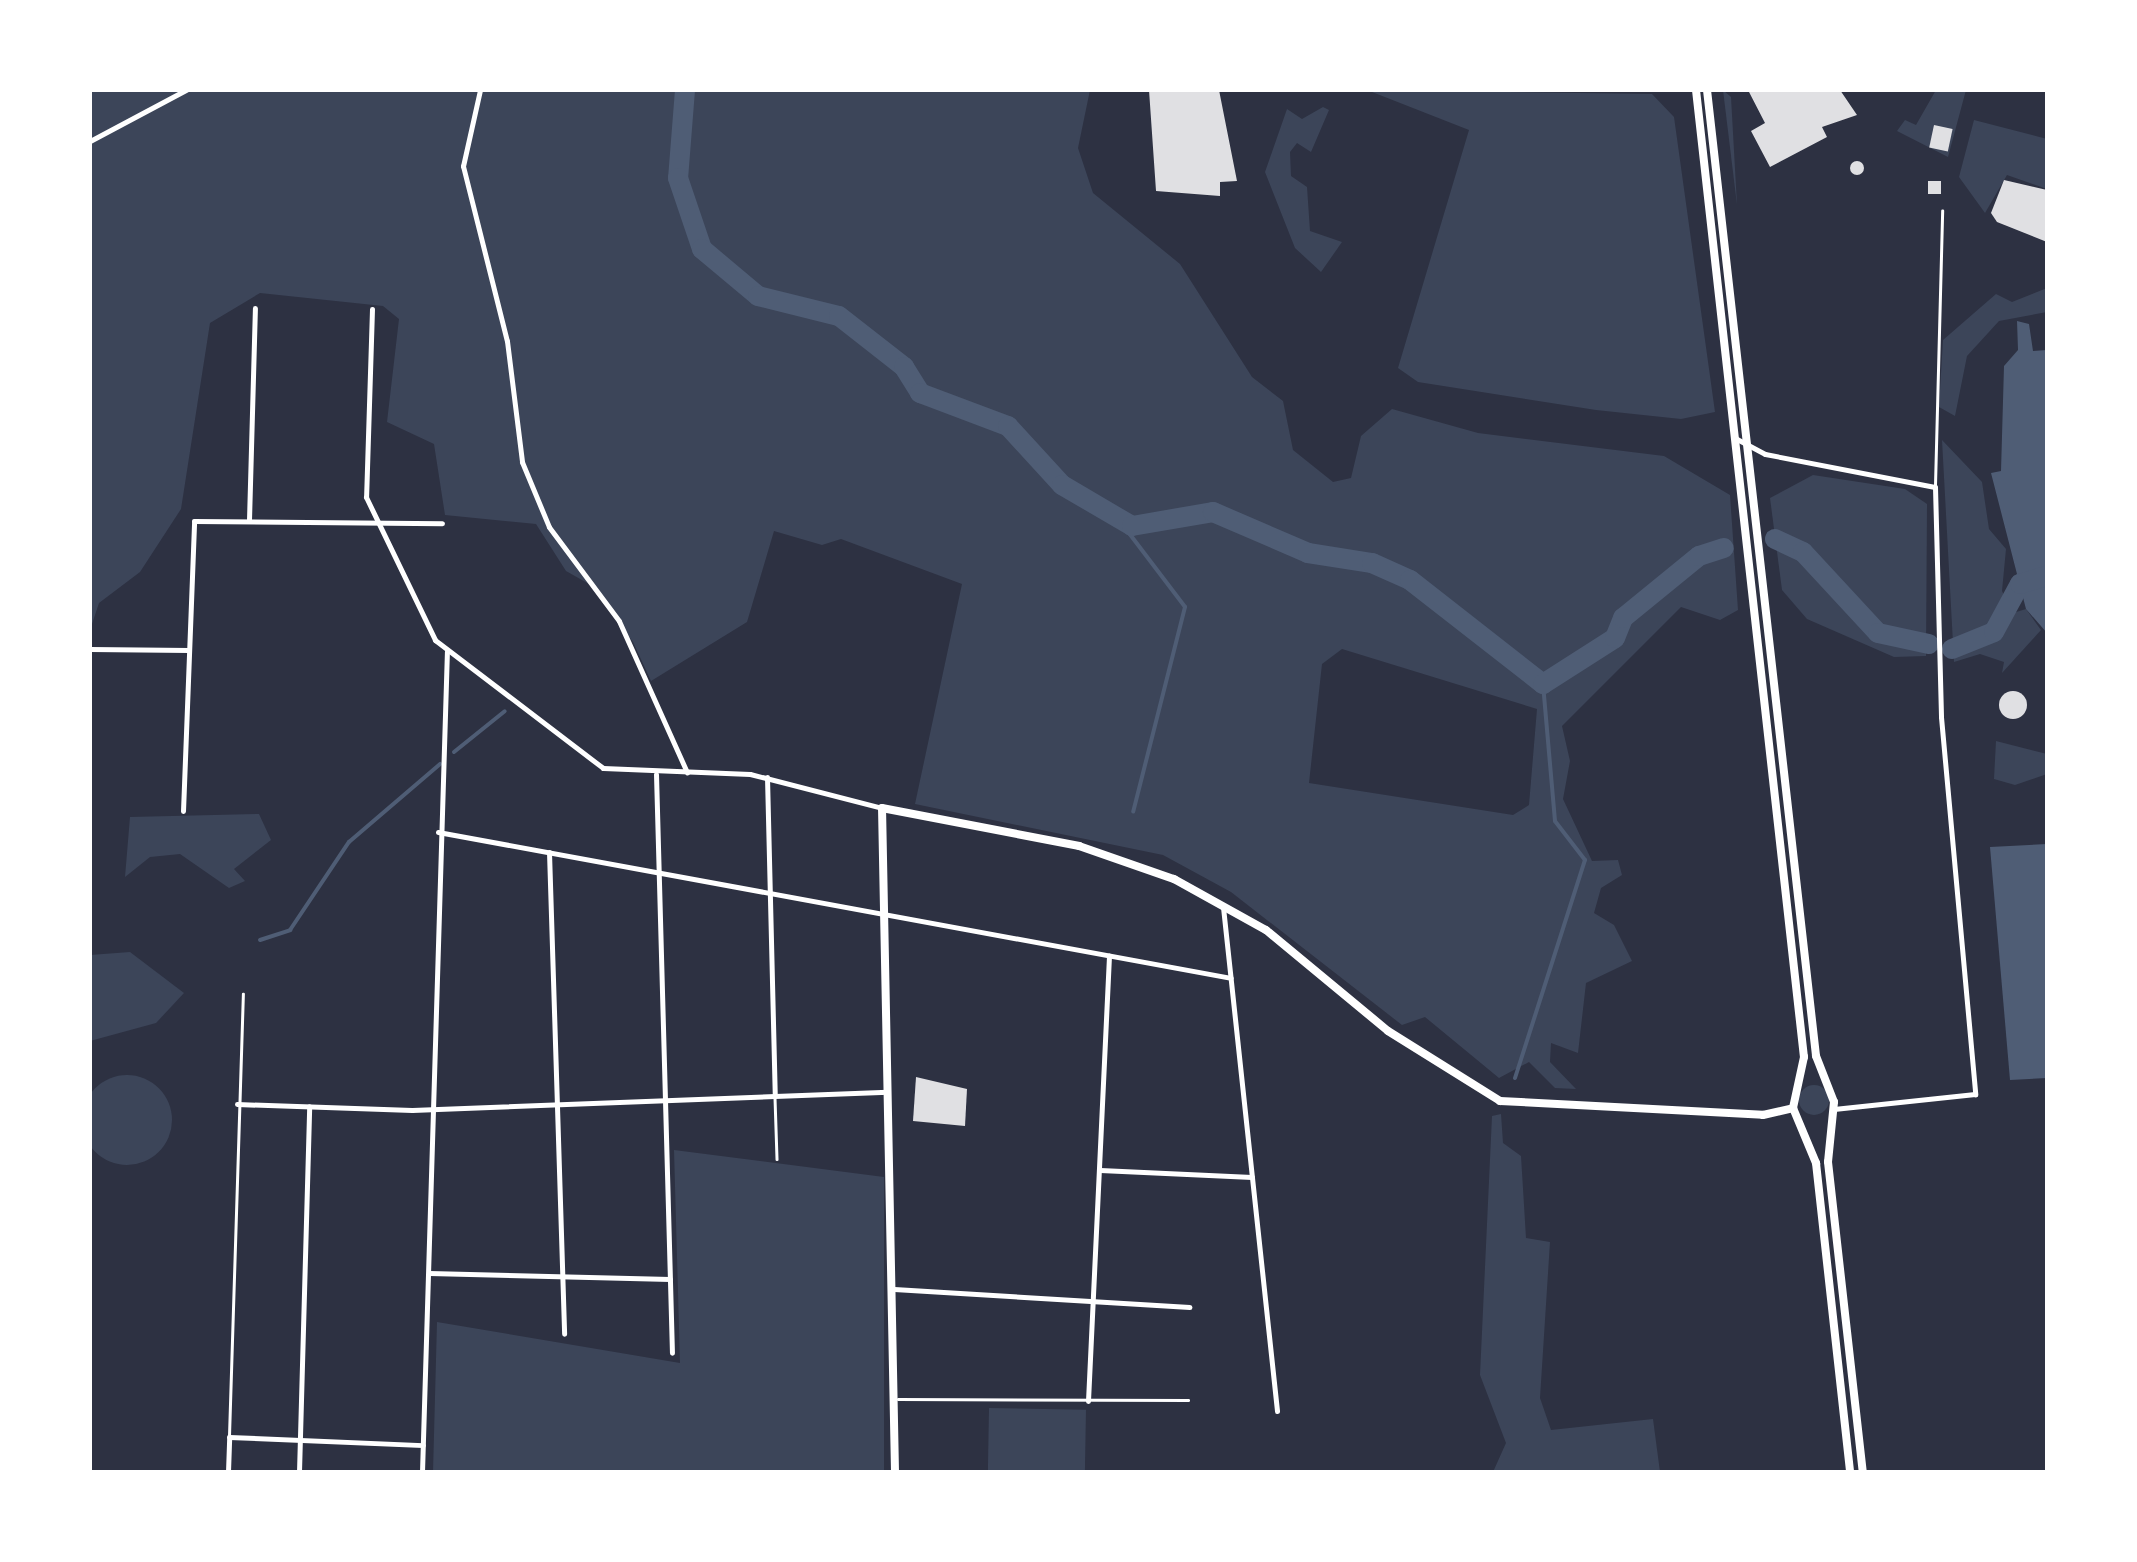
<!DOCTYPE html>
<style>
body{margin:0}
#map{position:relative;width:2137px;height:1562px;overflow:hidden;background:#2d3142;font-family:"Space Grotesk",sans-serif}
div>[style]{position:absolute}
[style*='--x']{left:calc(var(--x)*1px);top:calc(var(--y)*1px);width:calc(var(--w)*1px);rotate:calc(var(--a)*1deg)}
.green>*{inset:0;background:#3c4559;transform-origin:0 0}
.round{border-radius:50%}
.water>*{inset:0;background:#4f5d75}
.stream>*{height:4px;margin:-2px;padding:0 2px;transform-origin:2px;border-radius:2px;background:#4f5d75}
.river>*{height:20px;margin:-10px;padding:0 10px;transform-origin:10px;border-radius:10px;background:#4f5d75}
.building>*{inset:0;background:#e0e0e3;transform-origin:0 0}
.service>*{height:2.5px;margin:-1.25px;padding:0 1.25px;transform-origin:1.25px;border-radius:1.25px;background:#fff}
.minor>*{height:5px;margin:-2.5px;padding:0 2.5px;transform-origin:2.5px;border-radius:2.5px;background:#fff}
.tertiary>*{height:8px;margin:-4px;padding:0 4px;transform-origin:4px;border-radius:4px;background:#fff}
.secondary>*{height:8px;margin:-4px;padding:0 4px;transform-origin:4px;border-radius:4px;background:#fff}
span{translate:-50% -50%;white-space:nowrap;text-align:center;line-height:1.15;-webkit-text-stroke:8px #fff;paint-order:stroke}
.frame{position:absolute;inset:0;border:92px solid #fff;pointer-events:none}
</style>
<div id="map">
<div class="green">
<i style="clip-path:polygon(evenodd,90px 90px,1090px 90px,1078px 148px,1093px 193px,1180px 264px,1252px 377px,1283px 401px,1293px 450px,1333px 482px,1351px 478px,1361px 436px,1392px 409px,1478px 433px,1664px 456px,1730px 495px,1738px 610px,1720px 620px,1681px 607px,1562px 726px,1570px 761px,1563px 799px,1592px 861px,1618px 860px,1622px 875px,1601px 888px,1594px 913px,1614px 925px,1632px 961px,1586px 983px,1578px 1053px,1551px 1043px,1550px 1062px,1576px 1089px,1555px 1088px,1529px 1062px,1499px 1078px,1425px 1017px,1402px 1025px,1231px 892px,1163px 855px,915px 804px,962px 584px,841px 539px,822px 545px,774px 531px,747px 622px,651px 681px,633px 642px,589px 584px,566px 571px,536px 524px,445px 515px,434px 444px,387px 422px,399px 319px,383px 306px,260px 293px,210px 323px,181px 509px,140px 572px,99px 603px,90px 630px,90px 90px,1342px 649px,1537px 709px,1529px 805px,1513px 815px,1309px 783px,1322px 664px,1342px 649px)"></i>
<i style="clip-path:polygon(1367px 90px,1652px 94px,1674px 117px,1715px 412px,1681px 419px,1596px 410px,1418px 382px,1398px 368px,1469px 130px)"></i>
<i style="clip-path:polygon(1723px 90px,1731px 97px,1737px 205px)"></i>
<i style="clip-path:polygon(1936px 90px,1966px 90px,1948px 157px,1897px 131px,1905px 120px,1916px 125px)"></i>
<i style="clip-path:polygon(1323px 107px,1329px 110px,1311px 152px,1297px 143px,1290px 152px,1291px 176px,1307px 187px,1310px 231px,1342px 242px,1321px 272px,1295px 248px,1265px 172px,1287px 109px,1302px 119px)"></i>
<i style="clip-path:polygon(1974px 120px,2047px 139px,2047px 189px,2007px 175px,1985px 213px,1959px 177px)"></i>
<i style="clip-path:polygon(2047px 288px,2047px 312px,1999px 321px,1967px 356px,1955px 416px,1939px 407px,1943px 340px,1996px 294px,2012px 302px)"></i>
<i style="clip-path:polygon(1942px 440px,1982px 482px,1989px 529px,2006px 549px,2002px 591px,2013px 613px,2026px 609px,2041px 630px,2002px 673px,2004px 662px,1980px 654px,1954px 662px)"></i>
<i style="clip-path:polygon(1813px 475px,1905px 489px,1927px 504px,1926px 656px,1894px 657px,1807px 619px,1782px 590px,1770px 498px)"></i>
<i style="clip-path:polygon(1996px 741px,2047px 754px,2047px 774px,2015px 785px,1994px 779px)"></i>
<i style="clip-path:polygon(259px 814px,271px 840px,234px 869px,245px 881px,229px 888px,180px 854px,150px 857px,125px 877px,130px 817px)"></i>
<i style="clip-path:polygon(130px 952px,184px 993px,156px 1023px,90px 1041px,90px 955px)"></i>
<i class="round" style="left:82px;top:1075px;width:90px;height:90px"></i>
<i class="round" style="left:1799px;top:1085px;width:30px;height:30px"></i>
<i style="clip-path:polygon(1501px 1114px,1503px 1143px,1521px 1156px,1526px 1238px,1550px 1242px,1540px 1398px,1551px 1430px,1653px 1419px,1660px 1472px,1493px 1472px,1506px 1443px,1480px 1375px,1492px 1116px)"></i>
<i style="clip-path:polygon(674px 1150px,884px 1177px,884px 1472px,433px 1472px,437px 1322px,680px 1363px)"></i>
<i style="left:989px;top:1408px;width:97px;height:64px;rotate:1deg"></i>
</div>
<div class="water">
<i style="clip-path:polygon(2017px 321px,2029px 324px,2033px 351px,2047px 350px,2047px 633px,2026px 609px,1991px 473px,2001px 471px,2004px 366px,2018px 350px)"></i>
<i style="clip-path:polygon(2047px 844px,2047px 1078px,2010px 1080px,1990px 847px)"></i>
</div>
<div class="stream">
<i style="--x:1116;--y:516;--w:114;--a:52.8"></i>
<i style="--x:1185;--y:607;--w:211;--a:104.2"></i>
<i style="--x:454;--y:752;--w:65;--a:-38.8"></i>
<i style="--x:260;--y:940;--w:32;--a:-18"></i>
<i style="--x:290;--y:930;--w:106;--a:-56.2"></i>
<i style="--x:349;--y:842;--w:120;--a:-40.6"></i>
<i style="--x:1515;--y:1078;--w:229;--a:-72.2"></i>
<i style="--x:1585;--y:860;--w:49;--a:-127.6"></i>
<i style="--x:1555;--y:821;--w:138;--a:-95"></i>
</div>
<div class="river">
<i style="--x:685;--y:90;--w:88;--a:94.5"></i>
<i style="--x:678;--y:178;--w:75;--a:71.3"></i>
<i style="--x:702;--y:249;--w:73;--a:40"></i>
<i style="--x:758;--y:296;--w:83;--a:13.9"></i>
<i style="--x:839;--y:316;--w:83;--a:38.1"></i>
<i style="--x:904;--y:367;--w:31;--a:58"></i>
<i style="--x:920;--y:393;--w:94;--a:20.6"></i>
<i style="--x:1008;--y:426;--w:80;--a:47.5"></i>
<i style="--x:1062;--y:485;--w:81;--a:30.4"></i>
<i style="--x:1132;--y:526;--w:82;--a:-9.8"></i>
<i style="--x:1213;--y:512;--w:103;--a:23.3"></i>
<i style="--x:1308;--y:553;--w:65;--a:8.9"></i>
<i style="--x:1372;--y:563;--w:42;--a:24.1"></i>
<i style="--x:1410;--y:580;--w:169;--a:38"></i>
<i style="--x:1543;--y:684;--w:85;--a:-32.6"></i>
<i style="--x:1615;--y:638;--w:22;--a:-68"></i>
<i style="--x:1623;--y:618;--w:98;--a:-39.2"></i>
<i style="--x:1699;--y:556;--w:26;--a:-18"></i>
<i style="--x:1775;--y:539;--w:31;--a:25"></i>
<i style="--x:1803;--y:552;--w:110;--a:47.2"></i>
<i style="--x:1878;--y:633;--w:52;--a:12.2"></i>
<i style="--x:1952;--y:649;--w:45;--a:-22"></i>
<i style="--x:1994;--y:632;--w:55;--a:-61.6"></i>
<i style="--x:2020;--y:584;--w:28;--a:-17"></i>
</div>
<div class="building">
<i style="clip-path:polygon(1149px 90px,1219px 90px,1237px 181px,1220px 182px,1220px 196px,1156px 191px)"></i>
<i style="clip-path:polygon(1748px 90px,1840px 90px,1857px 115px,1822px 127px,1827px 137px,1770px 167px,1751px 131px,1765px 123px)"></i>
<i style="left:1934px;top:125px;width:19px;height:23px;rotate:12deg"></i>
<i class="round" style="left:1850px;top:161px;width:14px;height:14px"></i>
<i style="clip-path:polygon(2004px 180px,2047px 190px,2047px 242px,1997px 222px,1991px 213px)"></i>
<i style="left:1928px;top:181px;width:13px;height:13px"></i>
<i class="round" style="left:1999px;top:691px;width:28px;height:28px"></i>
<i style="clip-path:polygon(916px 1077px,967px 1089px,965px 1126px,913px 1121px)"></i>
</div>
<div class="service">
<i style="--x:1935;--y:485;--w:274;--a:-88.5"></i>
<i style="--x:775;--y:1098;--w:61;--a:88.1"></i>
<i style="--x:898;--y:1399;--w:290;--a:0.2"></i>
<i style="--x:229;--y:1436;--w:442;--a:-88.2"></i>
</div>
<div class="minor">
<i style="--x:480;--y:90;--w:78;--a:102.6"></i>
<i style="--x:463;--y:166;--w:180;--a:75.9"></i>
<i style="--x:507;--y:341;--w:122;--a:82.9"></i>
<i style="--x:522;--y:462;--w:70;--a:67.4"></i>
<i style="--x:549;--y:527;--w:117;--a:53.3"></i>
<i style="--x:619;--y:621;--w:166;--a:65.8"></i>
<i style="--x:90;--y:141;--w:109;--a:-28"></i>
<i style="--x:372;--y:309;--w:188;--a:91.8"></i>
<i style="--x:366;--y:497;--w:159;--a:64.2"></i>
<i style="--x:435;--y:640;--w:211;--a:37.3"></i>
<i style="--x:603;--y:768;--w:147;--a:2.3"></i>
<i style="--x:750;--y:774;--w:136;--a:14.4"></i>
<i style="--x:1735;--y:438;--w:34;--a:28"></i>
<i style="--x:1765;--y:454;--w:173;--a:11"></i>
<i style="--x:1935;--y:487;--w:230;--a:88.5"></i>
<i style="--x:1941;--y:717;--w:379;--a:84.8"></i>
<i style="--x:1975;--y:1094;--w:142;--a:173.9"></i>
<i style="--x:249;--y:520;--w:212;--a:-88.4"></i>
<i style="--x:90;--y:649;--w:99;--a:0.6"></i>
<i style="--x:656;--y:774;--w:579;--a:88.42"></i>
<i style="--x:767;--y:777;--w:319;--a:88.6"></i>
<i style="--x:183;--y:811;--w:290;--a:-87.8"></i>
<i style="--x:194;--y:521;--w:248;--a:0.5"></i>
<i style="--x:438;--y:832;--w:806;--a:10.43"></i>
<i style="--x:549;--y:852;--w:482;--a:88.2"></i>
<i style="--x:1223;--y:907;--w:507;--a:83.88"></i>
<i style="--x:237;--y:1104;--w:175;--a:2"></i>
<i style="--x:412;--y:1110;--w:476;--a:-2.2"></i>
<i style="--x:1100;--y:1170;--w:152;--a:2.6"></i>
<i style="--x:429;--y:1273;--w:241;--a:1.4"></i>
<i style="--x:894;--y:1289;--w:296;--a:3.5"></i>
<i style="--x:1088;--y:1401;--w:446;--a:-87.3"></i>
<i style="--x:228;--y:1472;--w:35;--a:-88"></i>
<i style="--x:229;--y:1437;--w:194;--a:2.4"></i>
<i style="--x:299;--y:1472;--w:366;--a:-88.4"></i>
<i style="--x:422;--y:1472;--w:821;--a:-88.26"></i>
</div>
<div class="tertiary">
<i style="--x:895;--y:1472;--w:664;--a:-91.12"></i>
<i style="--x:882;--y:808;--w:201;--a:10.9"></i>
<i style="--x:1079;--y:846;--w:101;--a:19.2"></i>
<i style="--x:1174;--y:879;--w:105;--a:29"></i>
<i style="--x:1266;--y:930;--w:158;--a:39.6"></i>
<i style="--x:1388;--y:1031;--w:132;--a:32"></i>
<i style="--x:1500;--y:1101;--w:263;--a:3"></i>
<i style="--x:1763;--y:1115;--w:31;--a:-13"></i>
</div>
<div class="secondary">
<i style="--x:1696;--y:90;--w:973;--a:83.63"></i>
<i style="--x:1804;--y:1057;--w:52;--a:102.2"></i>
<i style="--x:1793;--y:1108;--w:60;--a:67.3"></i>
<i style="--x:1816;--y:1163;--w:311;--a:83.7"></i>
<i style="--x:1707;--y:90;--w:972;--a:83.56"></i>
<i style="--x:1816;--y:1056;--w:49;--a:68.6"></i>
<i style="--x:1834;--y:1102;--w:60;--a:95.7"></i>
<i style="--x:1828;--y:1162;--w:312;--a:83.6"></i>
</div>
<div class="frame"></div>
</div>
